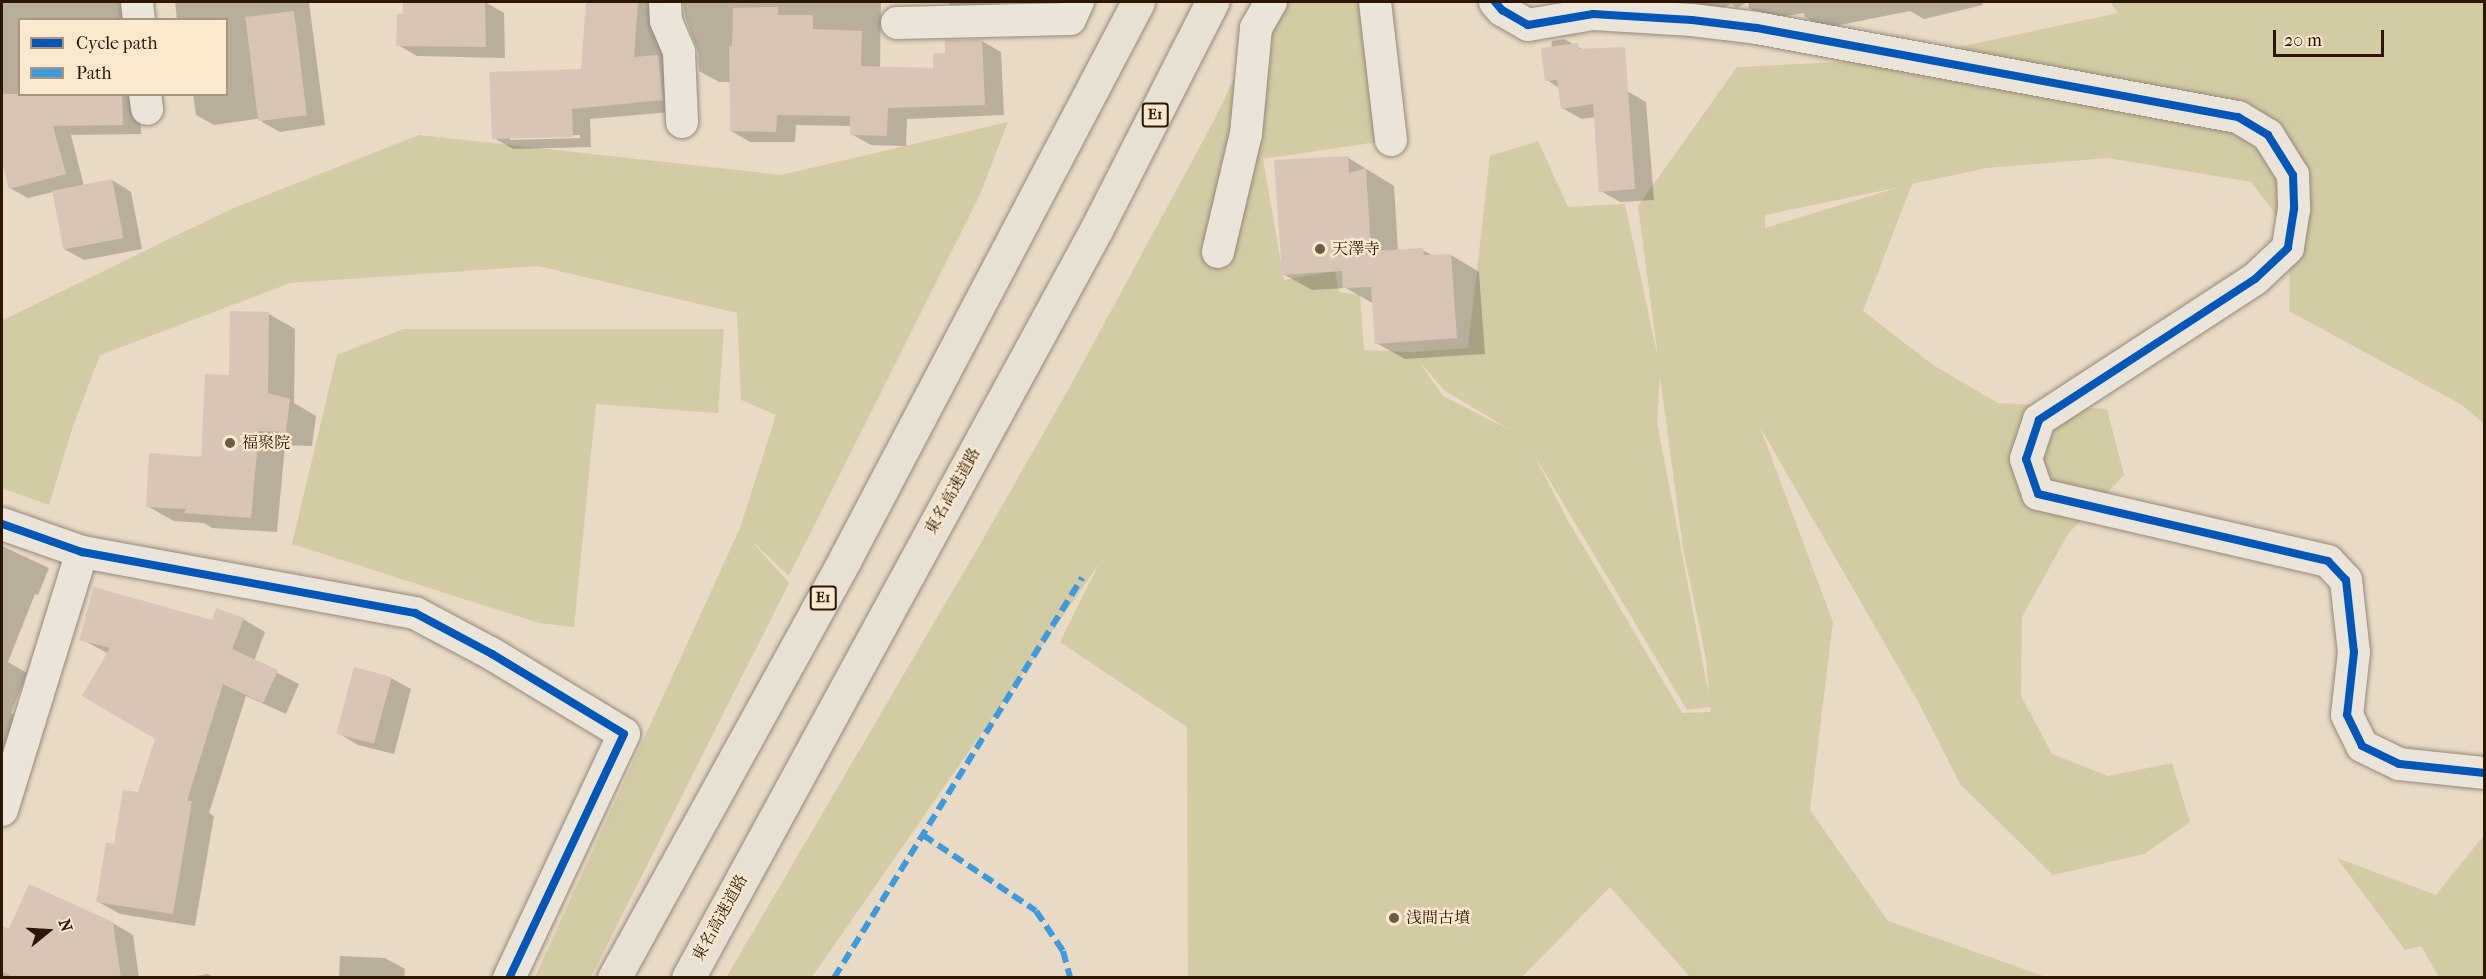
<!DOCTYPE html>
<meta charset="utf-8">
<style>
body{margin:0}
#map{position:relative;width:2486px;height:979px;overflow:hidden;background:#e8dac4;font-family:"IM FELL French Canon","Noto Serif JP",serif}
div>[style]{position:absolute}
[style*='--x']{left:calc(var(--x)*1px);top:calc(var(--y)*1px);width:calc(var(--w)*1px);rotate:calc(var(--a)*1deg)}
.green>*{inset:0;background:#d3cba4}
.shadow>*{inset:0;background:#0003}
.building>*{inset:0;background:#d8c5b7;transform-origin:0 0}
.roads{filter:drop-shadow(0 0 2px #94897a) drop-shadow(0 0 2px #94897a)}
.minor>*{height:32px;margin:-16px;padding:0 16px;transform-origin:16px;border-radius:16px;background:#ebe4d9}
.motorway>*{height:33px;margin:-16.5px;padding:0 16.5px;transform-origin:16.5px;border-radius:16.5px;background:#e8e0d3}
.quiet>*{height:6px;margin-top:-3px;transform-origin:0;background:repeating-linear-gradient(90deg,#3d9adc 0 12px,transparent 0 18px)}
.cycleway>*{height:8px;margin:-4px;padding:0 4px;transform-origin:4px;border-radius:4px;background:#0057b8}
.dots>*{width:16px;height:16px;translate:-50% -50%;box-sizing:border-box;border:3px solid #fae9cf;border-radius:50%}
span{translate:-50% -50%;white-space:nowrap;text-align:center;line-height:1.15;-webkit-text-stroke:4.5px #fae9cf;paint-order:stroke}
.shield-label span{padding:2px 4px;background:#fae9cf;border:2px solid;border-radius:4px;-webkit-text-stroke-width:0}
.shield-label{font-size:15px;color:#2d1600;font-weight:700}
.poi-label{font-size:16px;color:#2d1600}
.left{translate:0 -50%;text-align:left}
.street-label{font-size:16px;color:#2d1600}
.frame{position:absolute;inset:0;border:3px solid #2d1600;pointer-events:none}
.legend{position:absolute;left:18px;top:18px;width:210px;height:78px;box-sizing:border-box;background:#fae9cf;border:2px solid #a8957c;margin:0;padding:8px 10px;list-style:none;font-size:18px;color:#2d1600}
.legend li{display:flex;align-items:center;gap:12px;height:30px}
.legend b{width:30px;border:2px solid #a8957c}
.north{position:absolute;left:18px;top:901px;width:60px;height:60px;-webkit-text-stroke:4px #fae9cf;paint-order:stroke;rotate:72deg;font-size:16px;font-weight:700;line-height:24px;text-align:center;color:#2d1600}
.north::after{content:'';display:block;margin:auto;width:21px;height:27px;background:#2d1600;clip-path:polygon(50% 0,100% 100%,50% 72%,0 100%)}
.scale{position:absolute;left:2273px;top:30px;width:111px;height:27px;box-sizing:border-box;border:3px solid #2d1600;border-top:0;padding-left:8px;font-size:18px;line-height:21px;white-space:nowrap;color:#2d1600;-webkit-text-stroke:4px #fae9cf;paint-order:stroke}
</style>
<div id="map">
<div class="green">
<i style="clip-path:polygon(evenodd,1272px 2px,1373px 2px,1391px 140px,1263px 159px,1284px 280px,1335px 271px,1339px 292px,1360px 295px,1364px 350px,1412px 352px,1468px 348px,1490px 156px,1538px 141px,1568px 207px,1625px 204px,1658px 358px,1638px 206px,1737px 67px,1902px 59px,2118px 13px,2110px 2px,2484px 2px,2484px 424px,2462px 405px,2289px 311px,2290px 233px,2251px 182px,2108px 158px,1987px 168px,1912px 184px,1863px 311px,1933px 365px,1998px 403px,2107px 409px,2124px 475px,2068px 534px,2022px 617px,2021px 696px,2052px 754px,2108px 776px,2172px 763px,2190px 822px,2144px 854px,2053px 875px,1960px 784px,1920px 705px,1760px 427px,1833px 622px,1810px 810px,1888px 921px,2046px 977px,1690px 977px,1610px 887px,1522px 977px,1188px 977px,1187px 727px,1060px 642px,1099px 564px,812px 977px,726px 978px,986px 534px,1072px 383px,1211px 126px,1272px 2px,1900px 187px,1765px 228px,1765px 215px,1900px 187px,1272px 2px,1418px 360px,1444px 390px,1512px 431px,1443px 396px,1418px 360px,1272px 2px,1660px 376px,1683px 548px,1706px 659px,1709px 696px,1657px 422px,1660px 376px,1272px 2px,1532px 451px,1687px 710px,1710px 707px,1711px 712px,1682px 713px,1566px 517px,1532px 451px)"></i>
<i style="clip-path:polygon(1008px 122px,979px 197px,789px 576px,748px 537px,789px 583px,591px 977px,535px 977px,740px 528px,776px 415px,741px 400px,737px 313px,538px 266px,290px 283px,100px 355px,73px 426px,49px 505px,2px 488px,3px 320px,231px 209px,419px 135px,781px 175px)"></i>
<i style="clip-path:polygon(403px 329px,724px 329px,718px 413px,596px 404px,574px 627px,539px 623px,292px 544px,337px 355px)"></i>
<i style="clip-path:polygon(2484px 835px,2484px 977px,2439px 977px,2421px 946px,2405px 950px,2337px 858px,2436px 895px)"></i>
</div>
<div class="shadow">
<i style="clip-path:polygon(2px 2px,129px 2px,130px 20px,20px 20px,20px 94px,140px 94px,141px 134px,71px 135px,84px 186px,112px 180px,131px 192px,142px 249px,84px 260px,64px 249px,53px 192px,28px 198px,10px 188px,2px 158px)"></i>
<i style="clip-path:polygon(175px 2px,309px 2px,325px 125px,280px 132px,262px 122px,262px 118px,214px 125px,196px 115px,193px 94px,226px 94px,226px 20px,177px 20px)"></i>
<i style="clip-path:polygon(405px 2px,485px 2px,504px 13px,505px 58px,417px 56px,398px 45px)"></i>
<i style="clip-path:polygon(evenodd,587px 2px,671px 2px,682px 111px,590px 119px,591px 147px,513px 149px,494px 138px,583px 71px,587px 2px,580px 135px,580px 138px,510px 140px,510px 137px,580px 135px)"></i>
<i style="clip-path:polygon(683px 2px,881px 2px,880px 68px,935px 69px,947px 54px,947px 41px,982px 41px,1001px 52px,1004px 115px,907px 119px,906px 146px,871px 145px,851px 134px,851px 126px,796px 125px,795px 142px,750px 142px,731px 131px,731px 82px,719px 82px,699px 71px,698px 51px,685px 17px)"></i>
<i style="clip-path:polygon(946px 2px,1000px 2px,1000px 13px,965px 14px)"></i>
<i style="clip-path:polygon(1675px 2px,1748px 2px,1737px 8px,1731px 4px,1719px 10px,1692px 11px)"></i>
<i style="clip-path:polygon(1748px 2px,1982px 2px,1983px 5px,1924px 19px,1910px 11px,1825px 28px,1805px 17px,1804px 13px,1768px 19px,1749px 8px)"></i>
<i style="clip-path:polygon(1564px 39px,1584px 50px,1627px 91px,1646px 102px,1654px 200px,1620px 202px,1601px 191px,1596px 117px,1582px 119px,1562px 108px,1559px 88px,1547px 80px,1552px 41px)"></i>
<i style="clip-path:polygon(1347px 157px,1394px 186px,1398px 251px,1422px 250px,1434px 256px,1451px 255px,1479px 272px,1485px 354px,1405px 359px,1376px 343px,1374px 304px,1346px 288px,1312px 290px,1283px 274px)"></i>
<i style="clip-path:polygon(269px 314px,295px 329px,294px 403px,316px 416px,312px 446px,285px 445px,277px 532px,212px 528px,204px 523px,174px 521px,147px 506px,202px 458px,230px 377px)"></i>
<i style="clip-path:polygon(2px 546px,49px 568px,38px 595px,35px 594px,8px 662px,27px 673px,11px 713px,24px 720px,2px 772px)"></i>
<i style="clip-path:polygon(243px 619px,265px 632px,254px 661px,299px 684px,286px 714px,246px 696px,209px 813px,214px 816px,195px 926px,120px 914px,97px 901px,115px 846px,139px 794px,156px 739px,109px 654px,81px 639px)"></i>
<i style="clip-path:polygon(391px 678px,411px 689px,394px 754px,358px 745px,338px 733px)"></i>
<i style="clip-path:polygon(113px 923px,133px 935px,139px 978px,2px 978px,2px 928px,9px 931px)"></i>
<i style="clip-path:polygon(340px 956px,385px 958px,405px 969px,404px 978px,339px 978px)"></i>
<i style="clip-path:polygon(208px 974px,215px 978px,184px 978px)"></i>
</div>
<div class="building">
<i style="clip-path:polygon(403px 2px,485px 2px,486px 47px,396px 46px,397px 14px,403px 14px)"></i>
<i style="clip-path:polygon(586px 2px,638px 2px,634px 57px,658px 55px,663px 100px,572px 109px,573px 137px,492px 139px,489px 72px,581px 69px)"></i>
<i style="clip-path:polygon(778px 7px,778px 15px,813px 15px,813px 29px,862px 31px,861px 66px,933px 68px,933px 54px,945px 53px,945px 40px,982px 39px,985px 105px,888px 108px,887px 136px,850px 135px,850px 116px,777px 115px,776px 132px,730px 131px,729px 46px,732px 46px,733px 8px)"></i>
<i style="left:294px;top:11px;width:105px;height:49px;rotate:83deg"></i>
<i style="clip-path:polygon(1578px 43px,1579px 49px,1625px 47px,1635px 189px,1599px 192px,1593px 104px,1561px 109px,1557px 80px,1545px 81px,1541px 48px)"></i>
<i style="clip-path:polygon(2px 94px,122px 94px,123px 125px,53px 126px,66px 174px,9px 189px,2px 162px)"></i>
<i style="clip-path:polygon(1348px 156px,1349px 173px,1366px 168px,1371px 251px,1423px 248px,1424px 255px,1451px 254px,1457px 338px,1375px 344px,1371px 287px,1343px 288px,1342px 271px,1282px 275px,1274px 160px)"></i>
<i style="left:112px;top:179px;width:60px;height:61px;rotate:79deg"></i>
<i style="clip-path:polygon(230px 311px,269px 312px,268px 393px,290px 399px,286px 432px,259px 431px,251px 518px,184px 513px,186px 509px,146px 507px,149px 453px,201px 457px,205px 374px,229px 375px)"></i>
<i style="clip-path:polygon(94px 587px,212px 620px,216px 608px,244px 618px,232px 649px,278px 670px,263px 703px,223px 684px,187px 801px,192px 801px,173px 914px,96px 902px,106px 842px,114px 844px,123px 790px,138px 792px,155px 739px,82px 696px,110px 648px,79px 640px)"></i>
<i style="left:354px;top:667px;width:39px;height:69px;rotate:15deg"></i>
<i style="clip-path:polygon(29px 884px,113px 922px,121px 978px,16px 978px,2px 972px,2px 926px,9px 929px)"></i>
</div>
<div class="roads">
<div class="minor">
<i style="--x:137;--y:2;--w:18;--a:84"></i>
<i style="--x:665;--y:2;--w:19;--a:87"></i>
<i style="--x:666;--y:21;--w:34;--a:67"></i>
<i style="--x:679;--y:52;--w:70;--a:87.5"></i>
<i style="--x:1375;--y:2;--w:139;--a:83.4"></i>
<i style="--x:1495;--y:2;--w:11;--a:49"></i>
<i style="--x:1502;--y:10;--w:30;--a:30"></i>
<i style="--x:1528;--y:25;--w:66;--a:-9.6"></i>
<i style="--x:1593;--y:14;--w:99;--a:3.5"></i>
<i style="--x:1692;--y:20;--w:65;--a:7"></i>
<i style="--x:1757;--y:28;--w:489;--a:10.5"></i>
<i style="--x:2238;--y:117;--w:35;--a:31"></i>
<i style="--x:2268;--y:135;--w:47;--a:58"></i>
<i style="--x:2293;--y:175;--w:34;--a:88"></i>
<i style="--x:2294;--y:209;--w:39;--a:99"></i>
<i style="--x:2288;--y:248;--w:45;--a:136.8"></i>
<i style="--x:2255;--y:279;--w:258;--a:146.9"></i>
<i style="--x:2039;--y:420;--w:41;--a:108.4"></i>
<i style="--x:2026;--y:459;--w:37;--a:71"></i>
<i style="--x:2038;--y:494;--w:298;--a:13"></i>
<i style="--x:2328;--y:561;--w:26;--a:47"></i>
<i style="--x:2346;--y:580;--w:72;--a:83.7"></i>
<i style="--x:2354;--y:652;--w:63;--a:96.3"></i>
<i style="--x:2347;--y:715;--w:34;--a:64"></i>
<i style="--x:2362;--y:746;--w:41;--a:25.9"></i>
<i style="--x:2399;--y:764;--w:85;--a:6"></i>
<i style="--x:897;--y:23;--w:173;--a:-1.3"></i>
<i style="--x:1070;--y:19;--w:19;--a:-65"></i>
<i style="--x:145;--y:94;--w:15;--a:82"></i>
<i style="--x:1218;--y:252;--w:121;--a:-76.7"></i>
<i style="--x:1246;--y:134;--w:106;--a:-84.6"></i>
<i style="--x:1256;--y:28;--w:30;--a:-60"></i>
<i style="--x:2;--y:524;--w:85;--a:19.3"></i>
<i style="--x:82;--y:552;--w:339;--a:10.4"></i>
<i style="--x:415;--y:613;--w:87;--a:28"></i>
<i style="--x:492;--y:654;--w:154;--a:31.2"></i>
<i style="--x:624;--y:734;--w:270;--a:115.2"></i>
<i style="--x:2;--y:810;--w:270;--a:-72.8"></i>
</div>
<div class="motorway">
<i style="--x:614;--y:978;--w:478;--a:-61.1"></i>
<i style="--x:845;--y:559;--w:629;--a:-62.25"></i>
<i style="--x:688;--y:978;--w:854;--a:-61.39"></i>
<i style="--x:1097;--y:228;--w:254;--a:-63"></i>
</div>
</div>
<div class="quiet">
<i style="--x:923;--y:835;--w:136;--a:33.9"></i>
<i style="--x:1036;--y:911;--w:48;--a:56"></i>
<i style="--x:1063;--y:951;--w:28;--a:75"></i>
<i style="--x:834;--y:978;--w:471;--a:-58.2"></i>
</div>
<div class="cycleway">
<i style="--x:1495;--y:2;--w:11;--a:49"></i>
<i style="--x:1502;--y:10;--w:30;--a:30"></i>
<i style="--x:1528;--y:25;--w:66;--a:-9.6"></i>
<i style="--x:1593;--y:14;--w:99;--a:3.5"></i>
<i style="--x:1692;--y:20;--w:65;--a:7"></i>
<i style="--x:1757;--y:28;--w:489;--a:10.5"></i>
<i style="--x:2238;--y:117;--w:35;--a:31"></i>
<i style="--x:2268;--y:135;--w:47;--a:58"></i>
<i style="--x:2293;--y:175;--w:34;--a:88"></i>
<i style="--x:2294;--y:209;--w:39;--a:99"></i>
<i style="--x:2288;--y:248;--w:45;--a:136.8"></i>
<i style="--x:2255;--y:279;--w:258;--a:146.9"></i>
<i style="--x:2039;--y:420;--w:41;--a:108.4"></i>
<i style="--x:2026;--y:459;--w:37;--a:71"></i>
<i style="--x:2038;--y:494;--w:298;--a:13"></i>
<i style="--x:2328;--y:561;--w:26;--a:47"></i>
<i style="--x:2346;--y:580;--w:72;--a:83.7"></i>
<i style="--x:2354;--y:652;--w:63;--a:96.3"></i>
<i style="--x:2347;--y:715;--w:34;--a:64"></i>
<i style="--x:2362;--y:746;--w:41;--a:25.9"></i>
<i style="--x:2399;--y:764;--w:85;--a:6"></i>
<i style="--x:2;--y:524;--w:85;--a:19.3"></i>
<i style="--x:82;--y:552;--w:339;--a:10.4"></i>
<i style="--x:415;--y:613;--w:87;--a:28"></i>
<i style="--x:492;--y:654;--w:154;--a:31.2"></i>
<i style="--x:624;--y:734;--w:270;--a:115.2"></i>
</div>
<div class="dots">
<i style="left:1320px;top:249px;background:#6e5b45"></i>
<i style="left:230px;top:443px;background:#6e5b45"></i>
<i style="left:1394px;top:918px;background:#6e5b45"></i>
</div>
<div class="shield-label">
<span style="left:1155px;top:115px">E1</span>
<span style="left:823px;top:598px">E1</span>
</div>
<div class="poi-label">
<span class="left" style="left:1332px;top:249px">天澤寺</span>
<span class="left" style="left:242px;top:443px">福聚院</span>
<span class="left" style="left:1406px;top:918px">浅間古墳</span>
</div>
<div class="street-label">
<span style="left:953px;top:491px;rotate:-61deg">東名高速道路</span>
<span style="left:720px;top:918px;rotate:-61deg">東名高速道路</span>
</div>
<div class="frame"></div>
<ul class="legend">
<li><b style="height:8px;background:#0057b8"></b>Cycle path</li>
<li><b style="height:8px;background:#3d9adc"></b>Path</li>
</ul>
<div class="north">N</div>
<div class="scale">20 m</div>
</div>
